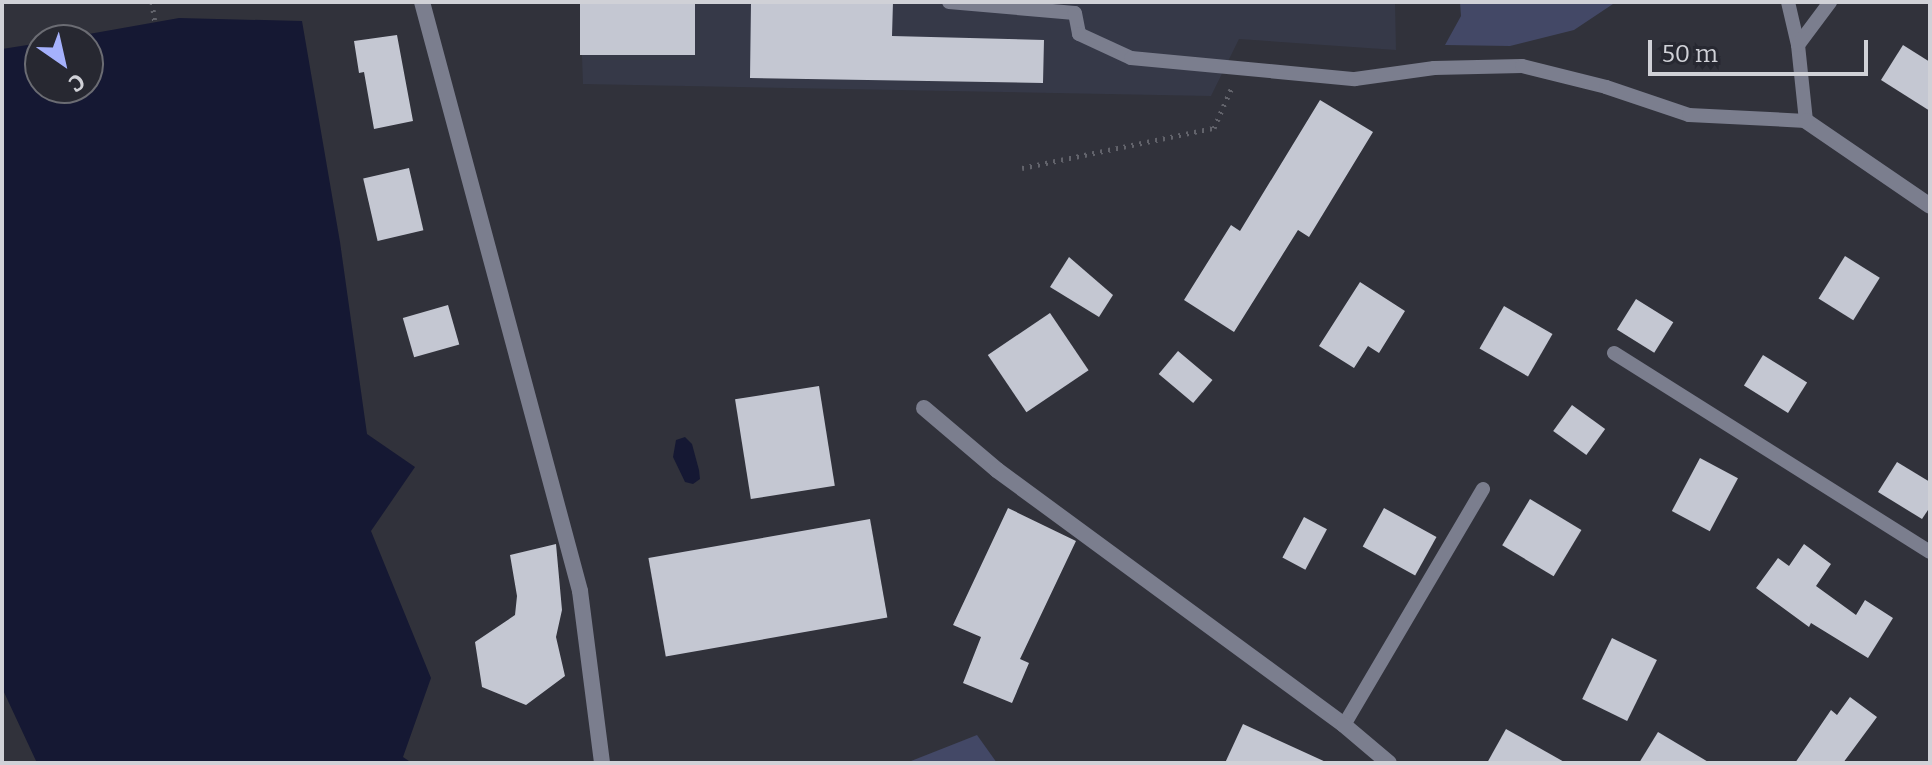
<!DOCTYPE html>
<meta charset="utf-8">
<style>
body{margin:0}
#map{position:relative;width:1932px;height:765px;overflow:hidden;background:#31323b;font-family:Bitter,serif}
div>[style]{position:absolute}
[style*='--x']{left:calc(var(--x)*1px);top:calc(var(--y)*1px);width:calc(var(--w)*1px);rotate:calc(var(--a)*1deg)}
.built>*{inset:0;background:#363948}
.green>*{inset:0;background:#434866}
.water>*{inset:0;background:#151833}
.building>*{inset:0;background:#c4c7d2;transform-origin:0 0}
.path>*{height:5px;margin-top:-2.5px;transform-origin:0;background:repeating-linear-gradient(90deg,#62636b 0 2px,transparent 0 8px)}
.lane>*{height:14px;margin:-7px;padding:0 7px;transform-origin:7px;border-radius:7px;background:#7b7e8e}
.street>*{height:16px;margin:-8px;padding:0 8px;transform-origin:8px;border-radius:8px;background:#7b7e8e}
span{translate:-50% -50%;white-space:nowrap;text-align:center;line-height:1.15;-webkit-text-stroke:8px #272831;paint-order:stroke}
.frame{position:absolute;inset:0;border:4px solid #d0d1d7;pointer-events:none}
.north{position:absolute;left:24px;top:24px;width:80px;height:80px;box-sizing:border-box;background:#272831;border:2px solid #6b6c73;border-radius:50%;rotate:146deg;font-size:22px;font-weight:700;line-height:32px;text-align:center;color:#d0d1d7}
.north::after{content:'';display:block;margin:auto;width:28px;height:36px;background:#a5b1fc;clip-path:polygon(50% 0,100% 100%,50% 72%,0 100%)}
.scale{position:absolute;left:1648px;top:40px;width:220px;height:36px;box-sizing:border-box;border:4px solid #d0d1d7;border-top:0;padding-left:10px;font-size:24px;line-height:28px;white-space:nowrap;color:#d0d1d7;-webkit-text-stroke:6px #272831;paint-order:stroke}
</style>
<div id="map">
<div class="built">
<i style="clip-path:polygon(580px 2px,1395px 2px,1396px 50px,1239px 39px,1211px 96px,583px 84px)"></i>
</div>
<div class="green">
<i style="clip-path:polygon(1460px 2px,1616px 2px,1574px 30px,1510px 46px,1445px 45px,1461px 16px)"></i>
<i style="clip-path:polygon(977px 735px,997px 763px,906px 763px)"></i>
</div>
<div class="water">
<i style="clip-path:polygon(179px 18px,302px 21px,340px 242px,367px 434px,415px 467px,371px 531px,431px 678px,403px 757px,412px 763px,37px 763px,2px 688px,2px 49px,40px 43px,40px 88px,88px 88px,88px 40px,55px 40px)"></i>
<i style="clip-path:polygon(685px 437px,692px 444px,699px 470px,700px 479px,693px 484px,685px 482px,673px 457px,676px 440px)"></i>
</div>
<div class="building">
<i style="left:580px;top:2px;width:115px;height:53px"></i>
<i style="clip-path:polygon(751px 2px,893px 2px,892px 36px,1044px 40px,1043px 83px,750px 78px)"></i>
<i style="clip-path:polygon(397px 35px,413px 121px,374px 129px,364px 72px,359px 73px,354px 41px)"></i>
<i style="clip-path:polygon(1903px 45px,1930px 62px,1930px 111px,1881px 80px)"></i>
<i style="clip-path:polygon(1320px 100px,1373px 132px,1309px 237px,1298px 230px,1234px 332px,1184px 300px,1231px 225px,1240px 231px)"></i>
<i style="left:409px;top:168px;width:64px;height:47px;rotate:77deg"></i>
<i style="left:1845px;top:256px;width:41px;height:50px;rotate:32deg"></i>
<i style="clip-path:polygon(1069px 257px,1113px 295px,1099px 317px,1050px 287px)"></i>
<i style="clip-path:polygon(1360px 282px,1405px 311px,1379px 353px,1368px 346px,1354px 368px,1319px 346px)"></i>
<i style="left:1636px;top:299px;width:44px;height:36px;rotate:32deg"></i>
<i style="left:448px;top:305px;width:41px;height:47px;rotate:74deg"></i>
<i style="left:1504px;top:306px;width:56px;height:49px;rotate:30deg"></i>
<i style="left:1050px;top:313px;width:69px;height:75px;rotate:56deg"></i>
<i style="left:1178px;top:351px;width:45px;height:30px;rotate:40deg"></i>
<i style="left:1763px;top:355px;width:52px;height:36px;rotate:32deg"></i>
<i style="left:819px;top:386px;width:101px;height:85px;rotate:81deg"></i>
<i style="left:1572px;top:405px;width:41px;height:32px;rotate:36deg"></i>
<i style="left:1700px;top:458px;width:43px;height:60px;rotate:28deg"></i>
<i style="clip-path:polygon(1897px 462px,1930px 482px,1930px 507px,1922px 519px,1878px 492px)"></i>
<i style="left:1530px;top:499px;width:60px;height:54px;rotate:31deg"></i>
<i style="clip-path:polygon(1008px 508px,1076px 541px,1020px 659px,1029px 663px,1012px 703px,963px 683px,981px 637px,953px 625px)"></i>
<i style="left:1384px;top:508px;width:60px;height:44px;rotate:29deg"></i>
<i style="left:1304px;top:517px;width:26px;height:46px;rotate:28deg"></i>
<i style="left:870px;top:519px;width:100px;height:225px;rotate:80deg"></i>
<i style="clip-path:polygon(556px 544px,562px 610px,556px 637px,565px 676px,526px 705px,482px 687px,475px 642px,515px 615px,517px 596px,510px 555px)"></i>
<i style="clip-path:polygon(1804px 544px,1831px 564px,1816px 586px,1856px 615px,1865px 600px,1893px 618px,1868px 658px,1811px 623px,1809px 627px,1756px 588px,1778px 558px,1789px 566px)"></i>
<i style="left:1612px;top:638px;width:50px;height:68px;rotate:26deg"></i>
<i style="clip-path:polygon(1850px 697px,1877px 717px,1843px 763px,1795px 763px,1831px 710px,1837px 715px)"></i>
<i style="clip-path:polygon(1243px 724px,1328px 763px,1225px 763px)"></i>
<i style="clip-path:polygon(1506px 729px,1566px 763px,1487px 763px)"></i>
<i style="clip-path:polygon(1658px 732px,1710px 763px,1639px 763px)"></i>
</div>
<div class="path">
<i style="--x:152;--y:2;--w:21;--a:82"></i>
<i style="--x:1022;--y:168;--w:196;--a:-11.8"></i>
<i style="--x:1214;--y:128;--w:45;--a:-66.3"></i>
</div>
<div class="lane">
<i style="--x:949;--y:2;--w:126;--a:5"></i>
<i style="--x:1075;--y:13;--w:21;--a:79"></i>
<i style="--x:1079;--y:34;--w:57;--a:24.8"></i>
<i style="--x:1131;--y:58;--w:225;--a:5.4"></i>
<i style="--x:1355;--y:79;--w:80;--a:-7.9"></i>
<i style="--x:1434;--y:68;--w:88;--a:-1.3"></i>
<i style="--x:1522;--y:66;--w:87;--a:14"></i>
<i style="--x:1606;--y:87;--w:88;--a:18.6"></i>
<i style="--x:1689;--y:115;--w:117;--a:2.9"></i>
<i style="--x:1806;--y:121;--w:76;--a:-96"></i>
<i style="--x:1798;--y:45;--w:44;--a:-103.1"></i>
<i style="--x:1798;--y:45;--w:54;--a:-53.3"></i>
<i style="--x:1614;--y:353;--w:373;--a:32.2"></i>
<i style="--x:1344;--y:725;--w:274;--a:-59.5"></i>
</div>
<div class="street">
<i style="--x:422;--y:2;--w:610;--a:74.98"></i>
<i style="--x:580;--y:591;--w:173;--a:82.7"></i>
<i style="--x:1806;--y:121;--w:150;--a:34.4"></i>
<i style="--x:924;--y:408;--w:96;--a:40.3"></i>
<i style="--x:997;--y:470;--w:431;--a:36.3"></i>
<i style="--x:1344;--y:725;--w:59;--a:40.2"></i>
</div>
<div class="frame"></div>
<div class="north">С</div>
<div class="scale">50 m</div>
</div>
